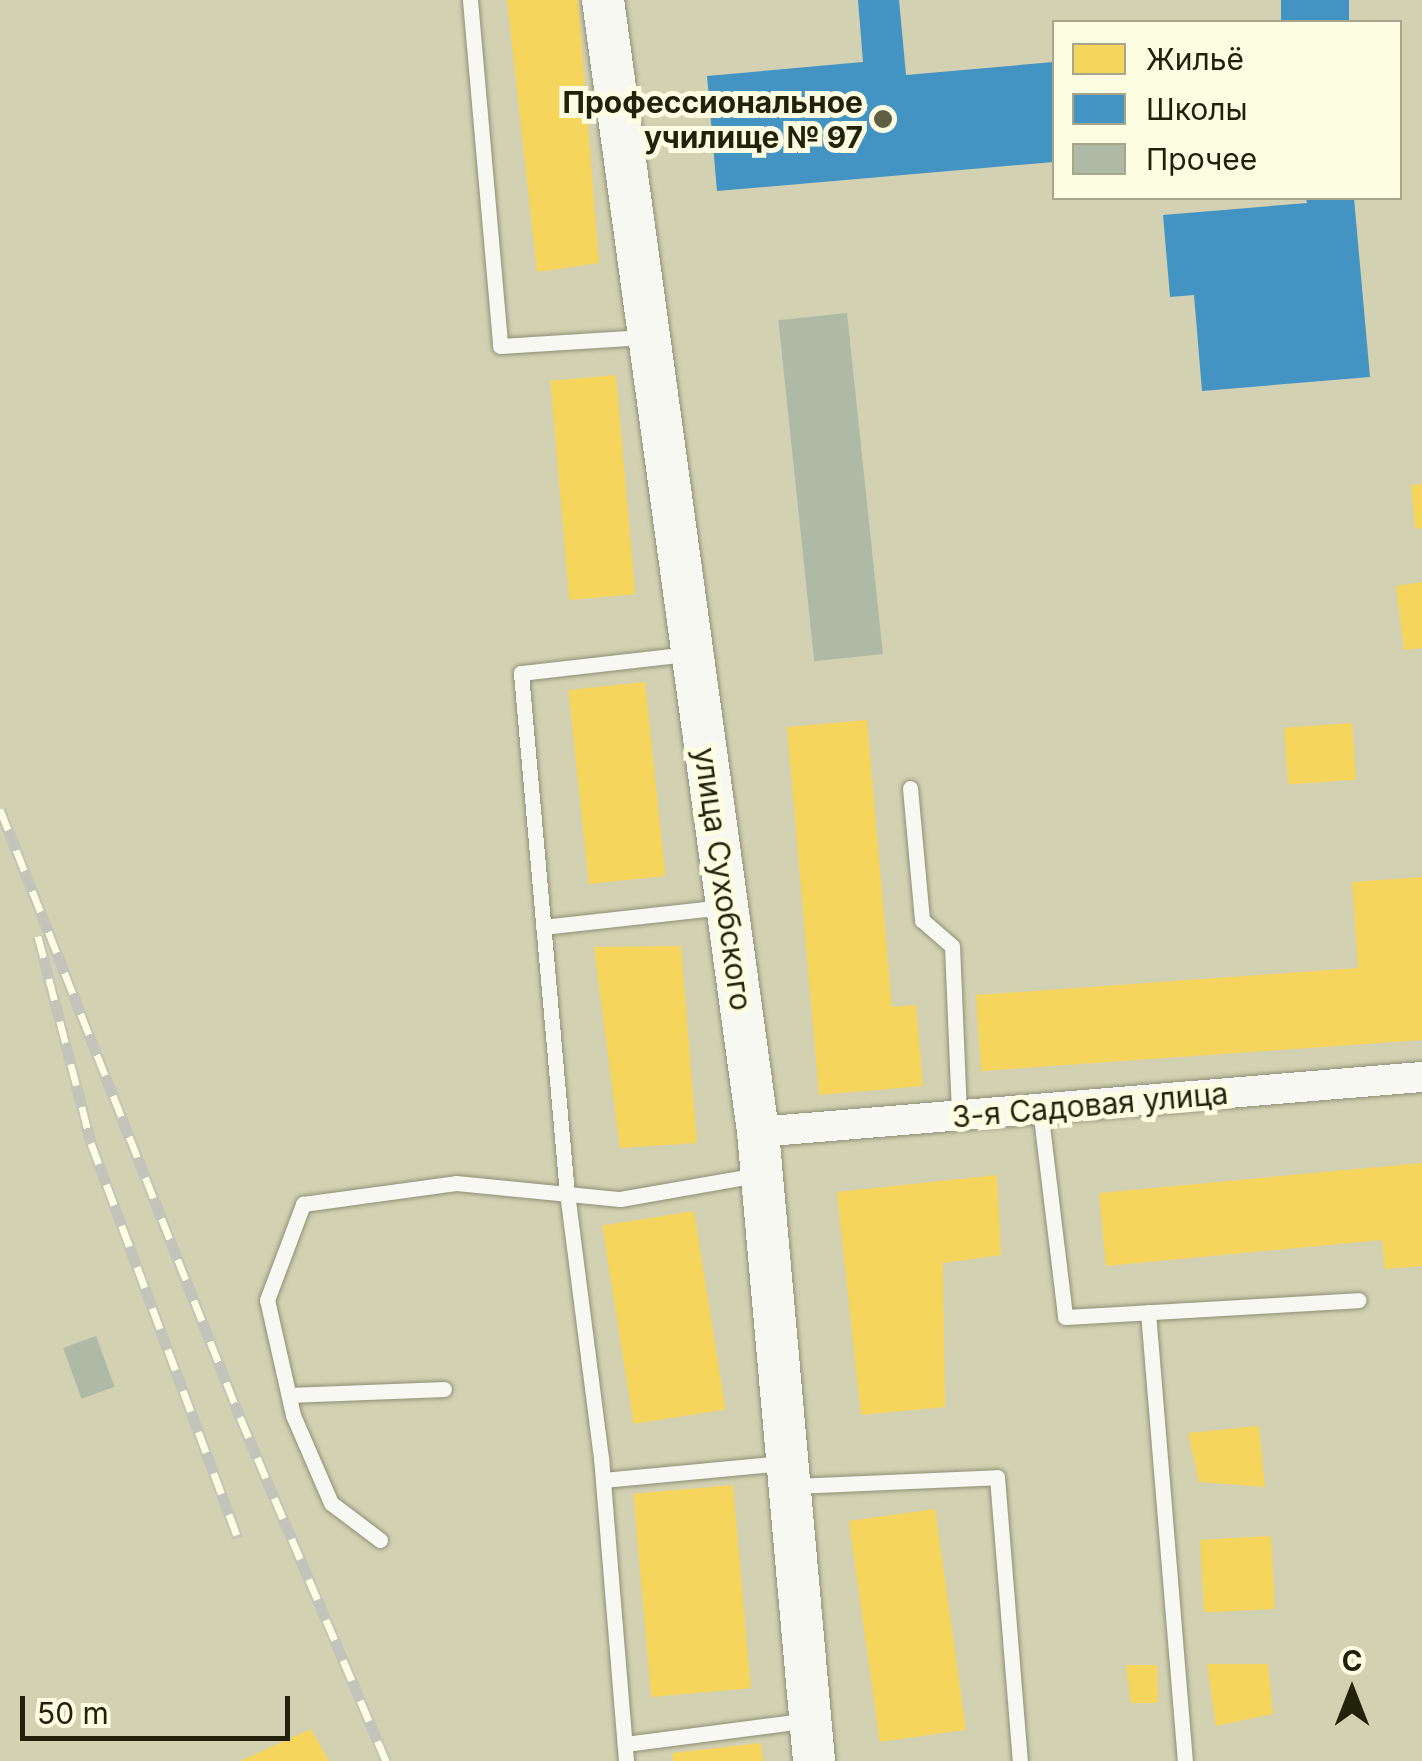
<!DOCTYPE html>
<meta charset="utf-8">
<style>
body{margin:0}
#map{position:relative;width:1422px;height:1761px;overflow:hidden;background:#d2d1b2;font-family:Inter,sans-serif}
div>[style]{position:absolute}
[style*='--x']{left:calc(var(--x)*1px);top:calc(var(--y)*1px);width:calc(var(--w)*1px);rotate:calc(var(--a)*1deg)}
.homes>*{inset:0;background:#f6d55c;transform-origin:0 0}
.schools>*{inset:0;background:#4393c3;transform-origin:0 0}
.building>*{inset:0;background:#aeb9a6;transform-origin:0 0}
.roads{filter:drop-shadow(0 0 2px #8f8f77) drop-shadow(0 0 2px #8f8f77)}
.lane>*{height:15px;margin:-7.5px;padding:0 7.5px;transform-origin:7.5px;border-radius:7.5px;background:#f8f8f3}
.street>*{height:30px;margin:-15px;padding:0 15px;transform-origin:15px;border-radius:15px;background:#f8f8f3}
.secondary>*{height:42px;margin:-21px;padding:0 21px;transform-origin:21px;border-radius:21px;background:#f8f8f3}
.rail>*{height:11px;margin-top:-5.5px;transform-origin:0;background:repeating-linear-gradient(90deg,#fdfee1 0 22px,#c4c3ba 0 44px);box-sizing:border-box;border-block:2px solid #c4c3ba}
.dots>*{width:28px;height:28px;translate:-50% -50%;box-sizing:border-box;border:5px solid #fdfee1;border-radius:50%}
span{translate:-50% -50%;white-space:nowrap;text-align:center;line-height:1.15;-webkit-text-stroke:10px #fdfee1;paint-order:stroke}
.poi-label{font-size:30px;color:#22220b;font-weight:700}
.right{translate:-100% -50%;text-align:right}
.street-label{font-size:30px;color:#22220b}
.legend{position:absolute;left:1052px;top:20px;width:350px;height:180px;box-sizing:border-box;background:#fdfee1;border:2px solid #a5a68b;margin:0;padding:12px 18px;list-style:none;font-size:30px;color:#22220b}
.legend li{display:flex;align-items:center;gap:20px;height:50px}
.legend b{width:50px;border:2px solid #a5a68b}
.north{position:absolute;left:1302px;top:1641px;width:100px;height:100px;-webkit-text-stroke:8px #fdfee1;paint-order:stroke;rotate:0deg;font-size:28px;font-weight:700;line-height:40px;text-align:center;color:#22220b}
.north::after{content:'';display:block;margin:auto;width:35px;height:45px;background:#22220b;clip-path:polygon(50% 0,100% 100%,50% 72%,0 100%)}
.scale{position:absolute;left:20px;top:1696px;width:270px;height:45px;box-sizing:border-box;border:5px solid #22220b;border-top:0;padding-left:12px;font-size:30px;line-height:35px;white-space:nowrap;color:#22220b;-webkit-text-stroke:8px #fdfee1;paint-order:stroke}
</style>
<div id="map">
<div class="homes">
<i style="clip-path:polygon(507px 0,578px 0,599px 263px,537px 272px)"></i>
<i style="left:616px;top:375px;width:220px;height:66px;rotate:85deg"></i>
<i style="clip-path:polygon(1422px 484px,1422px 528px,1415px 529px,1411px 485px)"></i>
<i style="clip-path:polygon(1422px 582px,1422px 648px,1404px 650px,1396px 586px)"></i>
<i style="left:645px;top:682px;width:195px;height:77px;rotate:84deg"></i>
<i style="clip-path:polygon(867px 720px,892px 1007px,916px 1005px,923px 1086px,819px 1095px,787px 727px)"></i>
<i style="left:1352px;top:723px;width:57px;height:68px;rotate:86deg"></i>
<i style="clip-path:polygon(1422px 877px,1422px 1040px,981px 1071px,976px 995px,1358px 968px,1352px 882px)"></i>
<i style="clip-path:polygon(681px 946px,697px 1143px,620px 1148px,594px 947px)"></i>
<i style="clip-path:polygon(1422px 1163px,1422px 1266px,1385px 1269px,1382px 1240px,1106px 1266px,1099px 1193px)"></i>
<i style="clip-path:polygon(997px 1175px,1001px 1255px,943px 1263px,945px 1407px,861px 1415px,837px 1192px)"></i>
<i style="left:694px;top:1211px;width:201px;height:93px;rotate:81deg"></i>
<i style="clip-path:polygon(1259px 1426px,1265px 1487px,1199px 1482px,1188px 1433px)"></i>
<i style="left:733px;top:1485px;width:204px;height:100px;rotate:85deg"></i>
<i style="left:935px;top:1509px;width:223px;height:87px;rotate:82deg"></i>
<i style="left:1271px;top:1536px;width:73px;height:71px;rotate:87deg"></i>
<i style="clip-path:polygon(1207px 1664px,1268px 1664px,1273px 1714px,1216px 1726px)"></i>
<i style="clip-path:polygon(1126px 1665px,1157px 1665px,1158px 1703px,1131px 1703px)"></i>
<i style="clip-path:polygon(311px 1729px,329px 1761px,240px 1761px)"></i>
<i style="clip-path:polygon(761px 1743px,763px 1761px,673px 1761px,672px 1753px)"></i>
</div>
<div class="schools">
<i style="clip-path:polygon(858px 0,899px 0,906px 75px,1054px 62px,1054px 162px,717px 191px,707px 76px,863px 62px)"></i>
<i style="left:1281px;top:0;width:68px;height:22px"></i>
<i style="clip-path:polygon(1306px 198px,1354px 198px,1370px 377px,1202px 391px,1194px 295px,1170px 297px,1163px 215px,1307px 203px)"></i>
</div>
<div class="building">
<i style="left:847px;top:313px;width:343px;height:69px;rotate:84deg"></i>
<i style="left:96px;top:1336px;width:54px;height:35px;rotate:70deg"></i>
</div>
<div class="roads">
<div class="lane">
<i style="--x:470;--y:0;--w:347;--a:85"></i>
<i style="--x:500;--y:346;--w:145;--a:-3.6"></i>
<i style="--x:910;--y:788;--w:133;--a:84.8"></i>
<i style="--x:922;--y:920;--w:40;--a:41"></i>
<i style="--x:952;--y:946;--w:170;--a:87.6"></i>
<i style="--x:543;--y:927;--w:181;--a:-6.3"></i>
<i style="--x:1040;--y:1109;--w:209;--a:83.1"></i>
<i style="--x:1065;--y:1317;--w:294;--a:-3.3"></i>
<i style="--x:1148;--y:1312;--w:451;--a:85.3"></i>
<i style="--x:289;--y:1395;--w:155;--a:-2.2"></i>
<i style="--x:603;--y:1480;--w:181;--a:-5.4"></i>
<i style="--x:794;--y:1486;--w:203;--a:-2.5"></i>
<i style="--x:997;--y:1477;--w:285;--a:85.4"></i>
<i style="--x:380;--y:1540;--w:61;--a:-142.9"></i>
<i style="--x:331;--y:1503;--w:96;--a:-113.4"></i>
<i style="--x:293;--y:1415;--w:118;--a:-102.7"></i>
<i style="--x:267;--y:1300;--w:103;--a:-69.4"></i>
<i style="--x:303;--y:1204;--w:154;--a:-7.8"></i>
<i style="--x:456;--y:1183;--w:165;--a:5.6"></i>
<i style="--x:620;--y:1199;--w:140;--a:-9.9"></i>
<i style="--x:625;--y:1744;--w:187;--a:-7.4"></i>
<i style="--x:626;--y:1761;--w:304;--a:-94.7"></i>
<i style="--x:601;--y:1458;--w:266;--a:-97.3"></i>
<i style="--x:567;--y:1194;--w:523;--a:-95.05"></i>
<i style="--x:521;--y:673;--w:168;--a:-6.5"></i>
</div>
<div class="street">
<i style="--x:758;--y:1132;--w:666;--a:-4.74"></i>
</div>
<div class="secondary">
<i style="--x:603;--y:0;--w:1143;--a:82.2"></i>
<i style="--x:758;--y:1132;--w:631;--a:84.91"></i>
</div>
</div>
<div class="rail">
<i style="--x:0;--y:809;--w:654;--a:68.46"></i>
<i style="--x:240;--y:1417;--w:374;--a:67"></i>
<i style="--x:38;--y:936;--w:214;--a:75.6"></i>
<i style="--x:91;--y:1143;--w:421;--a:69.6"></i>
</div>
<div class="dots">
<i style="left:883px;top:119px;background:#605f45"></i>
</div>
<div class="poi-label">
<span class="right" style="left:863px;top:119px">Профессиональное<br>училище № 97</span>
</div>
<div class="street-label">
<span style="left:723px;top:879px;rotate:82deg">улица Сухобского</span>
<span style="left:1090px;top:1105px;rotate:-5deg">3-я Садовая улица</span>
</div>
<ul class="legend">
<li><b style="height:28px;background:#f6d55c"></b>Жильё</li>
<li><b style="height:28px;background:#4393c3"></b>Школы</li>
<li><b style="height:28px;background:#aeb9a6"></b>Прочее</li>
</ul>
<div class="north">С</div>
<div class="scale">50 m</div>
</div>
